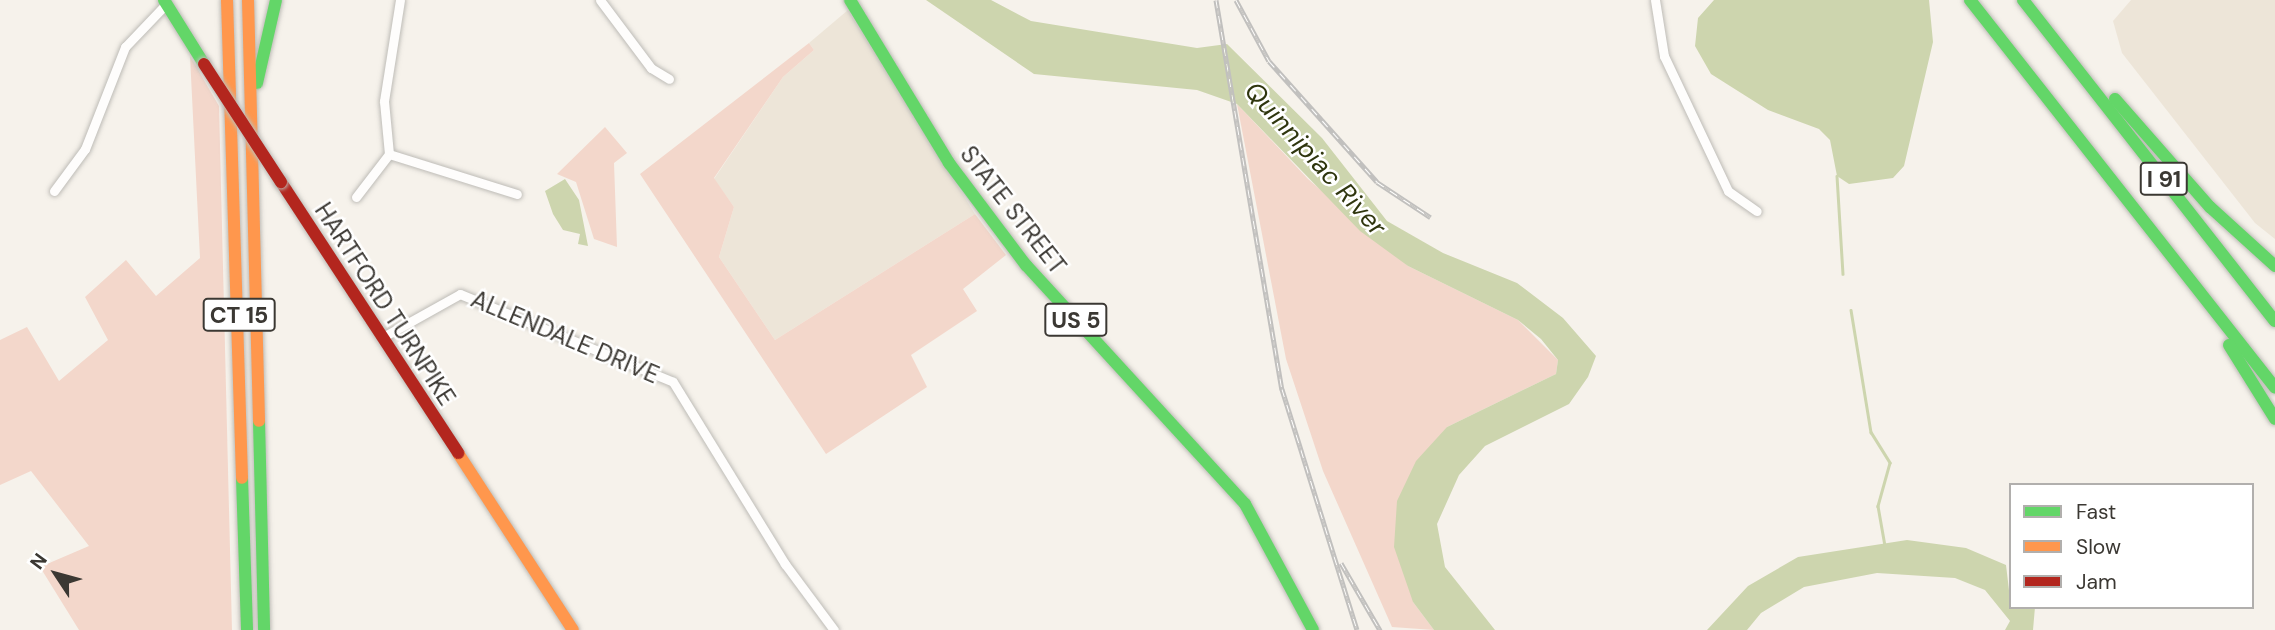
<!DOCTYPE html>
<style>
body{margin:0}
#map{position:relative;width:2275px;height:630px;overflow:hidden;background:#f6f2eb;font-family:"DM Sans",sans-serif}
div>[style]{position:absolute}
[style*='--x']{left:calc(var(--x)*1px);top:calc(var(--y)*1px);width:calc(var(--w)*1px);rotate:calc(var(--a)*1deg)}
.built>*{inset:0;background:#ede5d8}
.green>*{inset:0;background:#f3d7cb}
.water>*{inset:0;background:#cdd5ae}
.stream>*{height:2.5px;margin:-1.25px;padding:0 1.25px;transform-origin:1.25px;border-radius:1.25px;background:#cdd5ae}
.roads{filter:drop-shadow(0 0 2px #bebcb7) drop-shadow(0 0 2px #bebcb7)}
.street>*{height:9px;margin:-4.5px;padding:0 4.5px;transform-origin:4.5px;border-radius:4.5px;background:#fefdfc}
.fast>*{height:12px;margin:-6px;padding:0 6px;transform-origin:6px;border-radius:6px;background:#63d668}
.slow>*{height:12px;margin:-6px;padding:0 6px;transform-origin:6px;border-radius:6px;background:#ff974d}
.jam>*{height:12px;margin:-6px;padding:0 6px;transform-origin:6px;border-radius:6px;background:#b3261e}
.rail>*{height:5px;margin-top:-2.5px;transform-origin:0;background:repeating-linear-gradient(90deg,#fff 0 8px,#c1c0be 0 16px);box-sizing:border-box;border-block:2px solid #c1c0be}
.bridges{filter:drop-shadow(0 0 2px #bebcb7) drop-shadow(0 0 2px #bebcb7)}
.jam-bridge>*{height:12px;margin:-6px;padding:0 6px;transform-origin:6px;border-radius:6px;background:#b3261e}
span{translate:-50% -50%;white-space:nowrap;text-align:center;line-height:1.15;-webkit-text-stroke:5px #fff;paint-order:stroke}
.shield-label span{padding:2px 5px;background:#fff;border:2px solid;border-radius:5px;-webkit-text-stroke-width:0}
.shield-label{font-size:23px;color:#3b3833;font-weight:700}
.street-label{font-size:24px;color:#3b3833}
.water-label{font-size:26px;color:#2f360e;font-style:italic}
.legend{position:absolute;left:2009px;top:483px;width:245px;height:126px;box-sizing:border-box;background:#fff;border:2px solid #b1afad;margin:0;padding:9px 12px;list-style:none;font-size:21px;color:#3b3833}
.legend li{display:flex;align-items:center;gap:14px;height:35px}
.legend b{width:35px;border:2px solid #b1afad}
.north{position:absolute;left:21px;top:539px;width:70px;height:70px;-webkit-text-stroke:5px #fff;paint-order:stroke;rotate:306deg;font-size:19px;font-weight:700;line-height:28px;text-align:center;color:#3b3833}
.north::after{content:'';display:block;margin:auto;width:24px;height:32px;background:#3b3833;clip-path:polygon(50% 0,100% 100%,50% 72%,0 100%)}
</style>
<div id="map">
<div class="built">
<i style="clip-path:polygon(2131px 0,2275px 0,2275px 239px,2255px 223px,2122px 53px,2113px 21px)"></i>
<i style="clip-path:polygon(848px 10px,975px 214px,775px 340px,719px 257px,734px 207px,714px 179px,783px 77px,814px 50px,809px 43px)"></i>
</div>
<div class="green">
<i style="clip-path:polygon(809px 43px,814px 50px,783px 77px,714px 178px,734px 207px,719px 257px,775px 340px,975px 214px,1006px 255px,963px 289px,977px 311px,911px 355px,927px 387px,826px 454px,640px 174px)"></i>
<i style="clip-path:polygon(190px 56px,219px 106px,232px 630px,79px 630px,40px 567px,89px 546px,31px 471px,0 485px,0 340px,27px 327px,59px 381px,108px 340px,85px 297px,126px 260px,156px 296px,200px 258px)"></i>
<i style="clip-path:polygon(1237px 104px,1308px 179px,1408px 266px,1518px 320px,1558px 360px,1556px 374px,1447px 427px,1413px 602px,1434px 630px,1392px 627px,1323px 471px,1286px 359px)"></i>
<i style="clip-path:polygon(605px 127px,627px 153px,614px 163px,617px 247px,594px 239px,576px 182px,557px 174px)"></i>
</div>
<div class="water">
<i style="clip-path:polygon(926px 0,991px 0,1031px 21px,1197px 48px,1227px 44px,1322px 138px,1387px 221px,1443px 253px,1517px 283px,1563px 318px,1596px 356px,1588px 377px,1569px 404px,1485px 446px,1459px 475px,1437px 524px,1445px 567px,1495px 630px,1434px 630px,1413px 602px,1394px 547px,1397px 501px,1416px 461px,1447px 427px,1556px 374px,1558px 360px,1541px 339px,1518px 320px,1408px 266px,1360px 231px,1237px 104px,1197px 90px,1034px 74px)"></i>
<i style="clip-path:polygon(1714px 0,1929px 0,1933px 42px,1904px 166px,1893px 178px,1849px 184px,1837px 176px,1830px 140px,1819px 129px,1768px 110px,1711px 74px,1695px 46px,1698px 18px)"></i>
<i style="clip-path:polygon(565px 179px,579px 200px,588px 246px,578px 244px,580px 234px,563px 230px,553px 214px,545px 191px)"></i>
<i style="clip-path:polygon(1907px 540px,1966px 548px,2006px 565px,2011px 607px,2035px 607px,2033px 630px,2005px 630px,2010px 621px,1985px 590px,1955px 578px,1877px 573px,1804px 587px,1761px 613px,1747px 630px,1707px 630px,1748px 586px,1798px 557px)"></i>
</div>
<div class="stream">
<i style="--x:1837;--y:176;--w:98;--a:86.5"></i>
<i style="--x:1851;--y:310;--w:124;--a:80.7"></i>
<i style="--x:1871;--y:432;--w:36;--a:58"></i>
<i style="--x:1890;--y:463;--w:45;--a:105.6"></i>
<i style="--x:1878;--y:506;--w:39;--a:80"></i>
</div>
<div class="roads">
<div class="street">
<i style="--x:600;--y:0;--w:85;--a:53.1"></i>
<i style="--x:651;--y:68;--w:21;--a:31"></i>
<i style="--x:1655;--y:0;--w:57;--a:80.9"></i>
<i style="--x:1664;--y:56;--w:149;--a:64.6"></i>
<i style="--x:1728;--y:191;--w:35;--a:35"></i>
<i style="--x:389;--y:154;--w:134;--a:17.4"></i>
<i style="--x:54;--y:191;--w:52;--a:-53.6"></i>
<i style="--x:85;--y:149;--w:110;--a:-68.6"></i>
<i style="--x:125;--y:47;--w:59;--a:-46.4"></i>
<i style="--x:356;--y:197;--w:54;--a:-52.5"></i>
<i style="--x:389;--y:154;--w:53;--a:-95.4"></i>
<i style="--x:384;--y:101;--w:102;--a:-81"></i>
<i style="--x:383;--y:337;--w:88;--a:-29.2"></i>
<i style="--x:460;--y:294;--w:230;--a:22.4"></i>
<i style="--x:673;--y:382;--w:214;--a:58.4"></i>
<i style="--x:785;--y:564;--w:82;--a:53.4"></i>
</div>
<div class="fast">
<i style="--x:164;--y:0;--w:75;--a:58"></i>
<i style="--x:850;--y:0;--w:191;--a:58.7"></i>
<i style="--x:949;--y:163;--w:128;--a:53"></i>
<i style="--x:1026;--y:265;--w:324;--a:47.5"></i>
<i style="--x:1245;--y:504;--w:143;--a:61.6"></i>
<i style="--x:1970;--y:0;--w:493;--a:51.8"></i>
<i style="--x:2023;--y:0;--w:408;--a:51.9"></i>
<i style="--x:257;--y:83;--w:85;--a:-77.1"></i>
<i style="--x:2115;--y:99;--w:144;--a:48.7"></i>
<i style="--x:2210;--y:207;--w:88;--a:42.2"></i>
<i style="--x:2229;--y:345;--w:87;--a:58.1"></i>
<i style="--x:259;--y:421;--w:209;--a:88.6"></i>
<i style="--x:242;--y:478;--w:152;--a:88.1"></i>
</div>
<div class="slow">
<i style="--x:227;--y:0;--w:478;--a:88.2"></i>
<i style="--x:248;--y:0;--w:421;--a:88.5"></i>
<i style="--x:458;--y:453;--w:211;--a:57"></i>
</div>
<div class="jam">
<i style="--x:281;--y:182;--w:324;--a:56.8"></i>
</div>
</div>
<div class="rail">
<i style="--x:1216;--y:0;--w:395;--a:80.4"></i>
<i style="--x:1282;--y:389;--w:252;--a:72.7"></i>
<i style="--x:1236;--y:0;--w:69;--a:61.6"></i>
<i style="--x:1269;--y:61;--w:162;--a:48.2"></i>
<i style="--x:1377;--y:182;--w:64;--a:33.4"></i>
<i style="--x:1341;--y:563;--w:78;--a:59.8"></i>
</div>
<div class="bridges">
<div class="jam-bridge">
<i style="--x:204;--y:64;--w:141;--a:56.9"></i>
</div>
</div>
<div class="shield-label">
<span style="left:2164px;top:179px">I 91</span>
<span style="left:239px;top:315px">CT 15</span>
<span style="left:1076px;top:320px">US 5</span>
</div>
<div class="street-label">
<span style="left:1013px;top:210px;rotate:52deg">STATE STREET</span>
<span style="left:385px;top:304px;rotate:57deg">HARTFORD TURNPIKE</span>
<span style="left:565px;top:337px;rotate:23deg">ALLENDALE DRIVE</span>
</div>
<div class="water-label">
<span style="left:1315px;top:159px;rotate:48deg">Quinnipiac River</span>
</div>
<ul class="legend">
<li><b style="height:9px;background:#63d668"></b>Fast</li>
<li><b style="height:9px;background:#ff974d"></b>Slow</li>
<li><b style="height:9px;background:#b3261e"></b>Jam</li>
</ul>
<div class="north">N</div>
</div>
